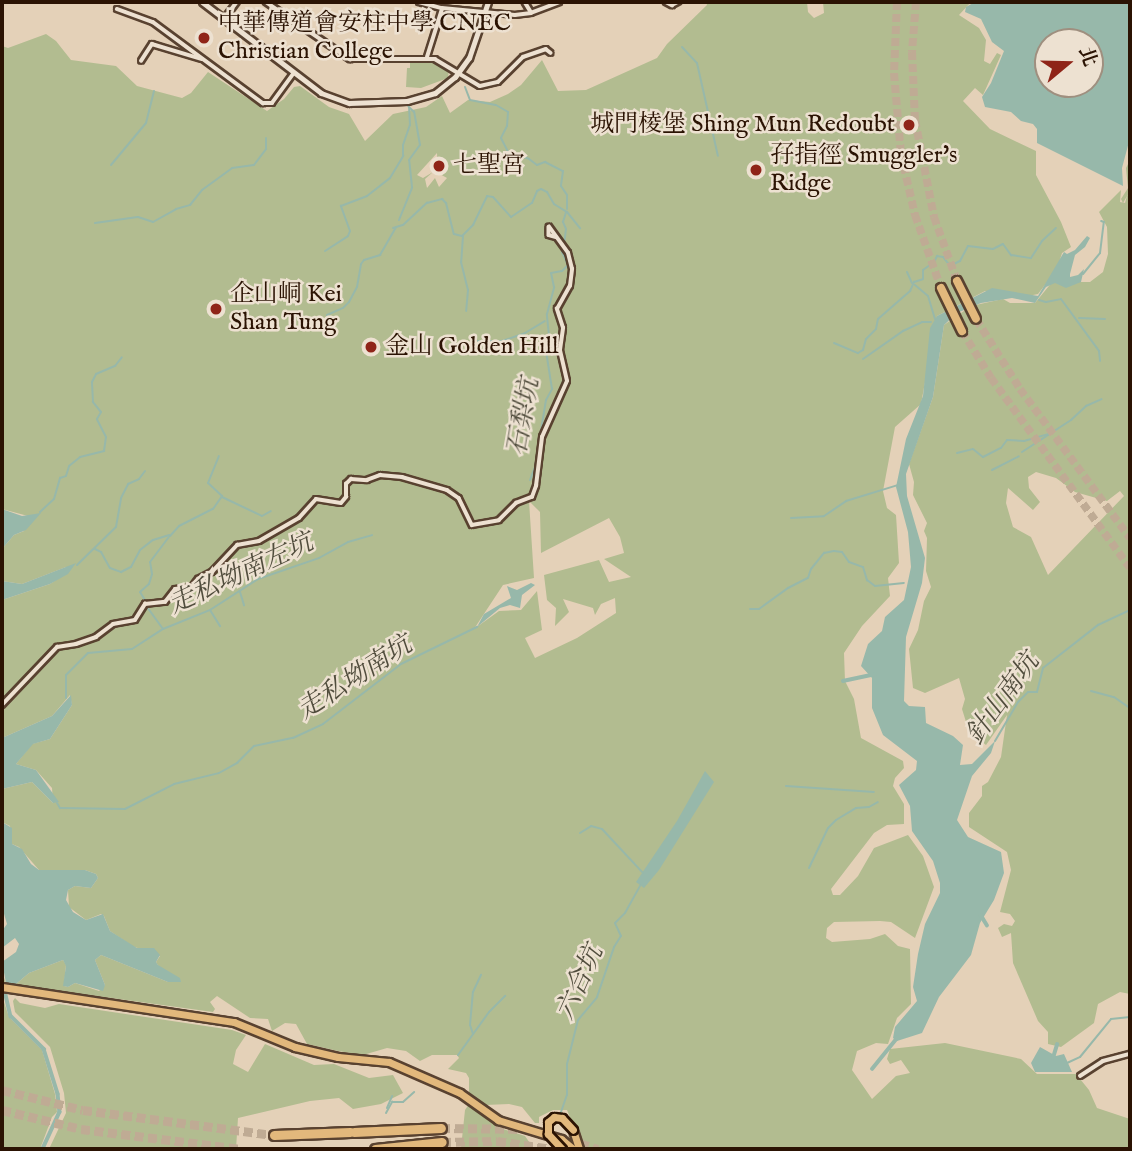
<!DOCTYPE html>
<meta charset="utf-8">
<style>
body{margin:0}
#map{position:relative;width:1132px;height:1151px;overflow:hidden;background:#e4d1b8;font-family:"IM FELL English","Noto Serif TC",serif}
div>[style]{position:absolute}
[style*='--x']{left:calc(var(--x)*1px);top:calc(var(--y)*1px);width:calc(var(--w)*1px);rotate:calc(var(--a)*1deg)}
.green>*{inset:0;background:#b2bc90}
.water>*{inset:0;background:#97b8aa}
.stream>*{height:2px;margin:-1px;padding:0 1px;transform-origin:1px;border-radius:1px;background:#97b8aa}
.canal>*{height:3.5px;margin:-1.75px;padding:0 1.75px;transform-origin:1.75px;border-radius:1.75px;background:#97b8aa}
.trunk-tunnel>*{height:8px;margin-top:-4px;transform-origin:0;background:repeating-linear-gradient(90deg,#bfab94 0 8px,transparent 0 12px)}
.motorway-tunnel>*{height:9px;margin-top:-4.5px;transform-origin:0;background:repeating-linear-gradient(90deg,#bfab94 0 9px,transparent 0 13.5px)}
.roads{filter:drop-shadow(2px 0 #594230) drop-shadow(-2px 0 #594230) drop-shadow(0 2px #594230) drop-shadow(0 -2px #594230)}
.minor>*{height:3.5px;margin:-1.75px;padding:0 1.75px;transform-origin:1.75px;border-radius:1.75px;background:#ede1d1}
.tertiary>*{height:5px;margin:-2.5px;padding:0 2.5px;transform-origin:2.5px;border-radius:2.5px;background:#ede1d1}
.primary>*{height:7px;margin:-3.5px;padding:0 3.5px;transform-origin:3.5px;border-radius:3.5px;background:#e2b87c}
.trunk>*{height:8px;margin:-4px;padding:0 4px;transform-origin:4px;border-radius:4px;background:#e2b87c}
.motorway>*{height:9px;margin:-4.5px;padding:0 4.5px;transform-origin:4.5px;border-radius:4.5px;background:#e2b87c}
.bridges{filter:drop-shadow(2px 0 #2b1303) drop-shadow(-2px 0 #2b1303) drop-shadow(0 2px #2b1303) drop-shadow(0 -2px #2b1303)}
.primary-bridge>*{height:7px;margin:-3.5px;padding:0 3.5px;transform-origin:3.5px;border-radius:3.5px;background:#e2b87c}
.dots>*{width:19px;height:19px;translate:-50% -50%;box-sizing:border-box;border:4px solid #ede1d1;border-radius:50%}
span{translate:-50% -50%;white-space:nowrap;text-align:center;line-height:1.15;-webkit-text-stroke:5px #ede1d1;paint-order:stroke}
.poi-label{font-size:24px;color:#2b1303}
.left{translate:0 -50%;text-align:left}
.right{translate:-100% -50%;text-align:right}
.water-label{font-size:26px;color:#514d3d;font-style:italic}
.frame{position:absolute;inset:0;border:4px solid #2b1303;pointer-events:none}
.north{position:absolute;left:1034px;top:28px;width:70px;height:70px;box-sizing:border-box;background:#ede1d1;border:2px solid #9f8f7f;border-radius:50%;rotate:71deg;font-size:19px;font-weight:700;line-height:28px;text-align:center;color:#2b1303}
.north::after{content:'';display:block;margin:auto;width:24px;height:32px;background:#8f2418;clip-path:polygon(50% 0,100% 100%,50% 72%,0 100%)}
</style>
<div id="map">
<div class="green">
<div style="clip-path:polygon(evenodd,706px 2px,807px 2px,808px 12px,814px 18px,824px 13px,823px 2px,971px 2px,959px 15px,979px 28px,986px 40px,984px 61px,990px 64px,997px 53px,1001px 55px,983px 95px,975px 88px,963px 101px,990px 129px,1036px 151px,1036px 175px,1061px 222px,1071px 247px,1062px 253px,1057px 269px,1038px 294px,1028px 296px,985px 291px,937px 316px,921px 404px,895px 427px,883px 491px,887px 508px,896px 515px,899px 563px,888px 578px,890px 596px,862px 626px,844px 653px,845px 681px,854px 699px,861px 738px,903px 761px,904px 768px,895px 778px,893px 786px,904px 804px,904px 824px,887px 825px,874px 833px,831px 889px,833px 895px,840px 895px,858px 876px,874px 848px,908px 835px,923px 856px,934px 887px,915px 938px,891px 922px,880px 921px,834px 922px,827px 928px,826px 938px,832px 942px,870px 939px,885px 934px,898px 946px,910px 949px,911px 1004px,897px 1018px,888px 1044px,876px 1043px,857px 1051px,852px 1070px,872px 1099px,896px 1076px,910px 1073px,901px 1060px,890px 1064px,887px 1059px,890px 1049px,945px 1043px,1021px 1059px,1037px 1074px,1076px 1074px,1089px 1090px,1097px 1108px,1130px 1119px,1130px 1149px,583px 1149px,567px 1110px,553px 1110px,539px 1117px,539px 1123px,535px 1123px,522px 1107px,509px 1104px,485px 1105px,469px 1093px,469px 1078px,466px 1073px,448px 1069px,459px 1058px,457px 1055px,432px 1055px,420px 1061px,406px 1051px,387px 1048px,363px 1055px,338px 1051px,307px 1044px,296px 1024px,285px 1023px,272px 1031px,268px 1019px,250px 1018px,217px 996px,210px 1002px,215px 1009px,213px 1012px,2px 983px,2px 972px,6px 983px,16px 984px,29px 973px,63px 960px,66px 965px,64px 986px,68px 987px,75px 983px,99px 991px,105px 985px,95px 960px,101px 955px,168px 982px,156px 962px,160px 956px,132px 946px,110px 931px,104px 916px,101px 914px,86px 920px,69px 907px,68px 890px,75px 886px,91px 888px,98px 878px,96px 874px,85px 870px,39px 870px,19px 847px,12px 844px,10px 826px,2px 822px,2px 789px,32px 782px,53px 803px,52px 788px,36px 770px,16px 764px,32px 744px,50px 739px,72px 705px,70px 695px,52px 716px,2px 738px,2px 600px,50px 584px,65px 574px,66px 567px,22px 584px,2px 581px,2px 549px,14px 535px,24px 531px,28px 516px,2px 509px,2px 46px,8px 48px,46px 34px,56px 41px,71px 60px,116px 66px,137px 86px,182px 98px,191px 93px,208px 72px,267px 111px,284px 99px,294px 87px,300px 86px,329px 107px,349px 114px,365px 141px,393px 114px,426px 107px,442px 96px,450px 113px,468px 100px,490px 102px,508px 94px,521px 85px,542px 60px,558px 91px,586px 90px,657px 58px,667px 44px,707px 5px,706px 2px,437px 153px,438px 173px,447px 178px,439px 187px,435px 178px,427px 188px,425px 179px,433px 172px,423px 178px,417px 175px,437px 153px,706px 2px,529px 501px,540px 512px,541px 553px,609px 518px,620px 537px,624px 553px,604px 559px,631px 577px,609px 582px,599px 560px,544px 575px,547px 600px,556px 608px,555px 626px,569px 612px,563px 599px,593px 608px,595px 615px,601px 604px,615px 598px,616px 613px,577px 638px,535px 658px,525px 638px,542px 630px,537px 591px,521px 610px,499px 611px,474px 629px,503px 585px,534px 578px,529px 501px)"></div>
<div style="clip-path:polygon(433px 62px,449px 69px,448px 78px,421px 88px,406px 87px,407px 68px,410px 68px,410px 63px)"></div>
<div style="clip-path:polygon(evenodd,1130px 160px,1130px 194px,1127px 196px,1130px 195px,1130px 994px,1120px 992px,1098px 1004px,1094px 1023px,1061px 1047px,1048px 1044px,1048px 1032px,1038px 1021px,1013px 963px,1011px 933px,1002px 937px,998px 928px,1004px 924px,1012px 926px,1015px 921px,1010px 914px,1000px 912px,1011px 870px,1007px 852px,969px 827px,969px 813px,982px 796px,982px 786px,988px 782px,1001px 757px,1007px 715px,986px 745px,980px 740px,979px 727px,967px 725px,962px 709px,965px 699px,959px 678px,925px 693px,913px 688px,909px 649px,918px 630px,924px 601px,931px 587px,926px 571px,927px 538px,924px 531px,927px 523px,913px 495px,914px 482px,909px 464px,933px 397px,944px 325px,971px 306px,1003px 299px,1010px 303px,1035px 303px,1053px 281px,1061px 282px,1066px 287px,1077px 282px,1090px 282px,1103px 272px,1108px 254px,1107px 227px,1099px 212px,1121px 190px,1120px 202px,1125px 203px,1127px 196px,1123px 203px,1121px 199px,1128px 188px,1126px 168px,1130px 160px,1036px 472px,1056px 478px,1075px 492px,1107px 501px,1120px 491px,1124px 496px,1048px 575px,1031px 537px,1013px 527px,1006px 503px,1008px 488px,1033px 510px,1040px 502px,1029px 488px,1028px 477px,1036px 472px)"></div>
<div style="clip-path:polygon(2px 996px,9px 1017px,42px 1050px,55px 1094px,57px 1112px,52px 1117px,40px 1149px,2px 1149px)"></div>
<div style="clip-path:polygon(15px 998px,20px 1003px,45px 1008px,59px 1004px,232px 1030px,246px 1035px,236px 1050px,233px 1064px,248px 1072px,265px 1044px,314px 1065px,334px 1064px,369px 1078px,393px 1075px,403px 1093px,381px 1104px,353px 1109px,339px 1098px,310px 1101px,238px 1118px,236px 1149px,49px 1149px,66px 1113px,64px 1093px,50px 1047px,15px 1012px,13px 1001px)"></div>
<div style="clip-path:polygon(469px 1104px,503px 1129px,525px 1136px,534px 1149px,457px 1149px,461px 1148px,465px 1110px)"></div>
</div>
<div class="water">
<div style="clip-path:polygon(evenodd,975px 2px,1130px 2px,1130px 138px,1122px 168px,1123px 186px,1037px 143px,1037px 129px,1033px 124px,1021px 121px,1011px 112px,985px 107px,982px 97px,991px 83px,1004px 51px,992px 42px,981px 19px,965px 12px,966px 7px,975px 2px,1090px 42px,1090px 84px,1048px 84px,1048px 42px,1090px 42px)"></div>
<div style="clip-path:polygon(1087px 236px,1090px 238px,1085px 247px,1075px 255px,1070px 274px,1070px 277px,1078px 275px,1084px 269px,1081px 282px,1066px 288px,1055px 283px,1046px 287px,1035px 303px,1012px 298px,981px 303px,957px 313px,944px 325px,933px 397px,906px 474px,907px 496px,925px 558px,922px 583px,906px 637px,904px 701px,909px 706px,925px 707px,926px 723px,953px 736px,963px 745px,960px 765px,972px 764px,995px 741px,991px 753px,972px 776px,957px 820px,968px 837px,1001px 852px,1004px 873px,994px 900px,980px 923px,971px 955px,939px 997px,922px 1033px,897px 1041px,893px 1038px,895px 1027px,917px 1001px,913px 987px,918px 954px,925px 924px,940px 893px,940px 883px,933px 861px,912px 831px,910px 806px,899px 785px,916px 770px,917px 761px,883px 735px,872px 708px,872px 678px,861px 666px,868px 644px,882px 631px,885px 617px,904px 600px,911px 567px,908px 532px,896px 487px,906px 439px,923px 396px,930px 328px,937px 316px,992px 288px,1038px 296px,1064px 252px,1067px 254px,1075px 250px)"></div>
<div style="clip-path:polygon(2px 509px,22px 516px,41px 513px,26px 530px,14px 535px,2px 549px)"></div>
<div style="clip-path:polygon(76px 563px,68px 574px,50px 584px,2px 600px,2px 581px,22px 584px)"></div>
<div style="clip-path:polygon(531px 583px,535px 585px,522px 595px,520px 608px,510px 605px,500px 608px,477px 627px,484px 614px,511px 598px,507px 586px,517px 590px)"></div>
<div style="clip-path:polygon(71px 695px,72px 705px,50px 739px,33px 744px,16px 764px,36px 770px,59px 802px,53px 803px,32px 782px,2px 789px,2px 738px,52px 716px)"></div>
<div style="clip-path:polygon(705px 771px,714px 782px,659px 870px,644px 888px,636px 882px,677px 821px)"></div>
<div style="clip-path:polygon(2px 822px,12px 828px,12px 844px,22px 849px,31px 864px,39px 870px,85px 870px,96px 874px,98px 878px,91px 888px,75px 886px,68px 890px,66px 900px,73px 912px,86px 920px,103px 914px,110px 931px,137px 948px,154px 948px,160px 955px,156px 962px,158px 965px,180px 978px,181px 982px,168px 982px,101px 955px,95px 960px,105px 985px,103px 991px,75px 983px,68px 987px,63px 986px,66px 966px,63px 960px,29px 973px,16px 984px,6px 983px,2px 962px,16px 952px,19px 944px,15px 938px,2px 948px,2px 931px,7px 924px,2px 907px)"></div>
<div style="clip-path:polygon(1040px 1047px,1056px 1056px,1064px 1054px,1072px 1072px,1035px 1072px,1031px 1063px)"></div>
</div>
<div class="stream">
<div style="--x:682;--y:47;--w:22;--a:47"></div>
<div style="--x:697;--y:63;--w:95;--a:77.3"></div>
<div style="--x:465;--y:87;--w:14;--a:69"></div>
<div style="--x:470;--y:100;--w:26;--a:11"></div>
<div style="--x:496;--y:105;--w:14;--a:30"></div>
<div style="--x:508;--y:112;--w:14;--a:94"></div>
<div style="--x:507;--y:126;--w:13;--a:117"></div>
<div style="--x:501;--y:138;--w:16;--a:63"></div>
<div style="--x:508;--y:152;--w:22;--a:18"></div>
<div style="--x:529;--y:159;--w:10;--a:37"></div>
<div style="--x:537;--y:165;--w:9;--a:-21"></div>
<div style="--x:545;--y:162;--w:20;--a:27"></div>
<div style="--x:563;--y:171;--w:15;--a:98"></div>
<div style="--x:561;--y:186;--w:11;--a:56"></div>
<div style="--x:567;--y:195;--w:14;--a:90"></div>
<div style="--x:111;--y:165;--w:55;--a:-50.2"></div>
<div style="--x:146;--y:123;--w:33;--a:-76"></div>
<div style="--x:399;--y:220;--w:35;--a:-68"></div>
<div style="--x:412;--y:187;--w:27;--a:-96"></div>
<div style="--x:409;--y:160;--w:19;--a:-54"></div>
<div style="--x:420;--y:145;--w:34;--a:-100"></div>
<div style="--x:414;--y:112;--w:8;--a:-135"></div>
<div style="--x:95;--y:223;--w:43;--a:-7.9"></div>
<div style="--x:138;--y:217;--w:16;--a:18"></div>
<div style="--x:153;--y:222;--w:26;--a:-29"></div>
<div style="--x:176;--y:209;--w:15;--a:-16"></div>
<div style="--x:190;--y:205;--w:19;--a:-51"></div>
<div style="--x:202;--y:190;--w:37;--a:-36"></div>
<div style="--x:232;--y:168;--w:22;--a:-8"></div>
<div style="--x:254;--y:165;--w:20;--a:-53"></div>
<div style="--x:266;--y:149;--w:11;--a:-90"></div>
<div style="--x:393;--y:228;--w:10;--a:-17"></div>
<div style="--x:403;--y:225;--w:33;--a:-43"></div>
<div style="--x:427;--y:203;--w:16;--a:-15"></div>
<div style="--x:442;--y:199;--w:6;--a:45"></div>
<div style="--x:446;--y:203;--w:32;--a:76"></div>
<div style="--x:454;--y:234;--w:8;--a:14"></div>
<div style="--x:462;--y:236;--w:16;--a:-45"></div>
<div style="--x:473;--y:225;--w:32;--a:-64"></div>
<div style="--x:487;--y:196;--w:6;--a:9"></div>
<div style="--x:493;--y:197;--w:27;--a:48"></div>
<div style="--x:511;--y:217;--w:25;--a:-34"></div>
<div style="--x:532;--y:203;--w:13;--a:-67"></div>
<div style="--x:537;--y:191;--w:4;--a:-27"></div>
<div style="--x:541;--y:189;--w:7;--a:27"></div>
<div style="--x:547;--y:192;--w:14;--a:60"></div>
<div style="--x:554;--y:204;--w:15;--a:32"></div>
<div style="--x:567;--y:212;--w:21;--a:51"></div>
<div style="--x:463;--y:236;--w:26;--a:94"></div>
<div style="--x:461;--y:262;--w:29;--a:76"></div>
<div style="--x:468;--y:290;--w:21;--a:95"></div>
<div style="--x:564;--y:245;--w:16;--a:-83"></div>
<div style="--x:566;--y:229;--w:8;--a:-113"></div>
<div style="--x:563;--y:222;--w:10;--a:-73"></div>
<div style="--x:325;--y:251;--w:27;--a:-33"></div>
<div style="--x:348;--y:236;--w:5;--a:-68"></div>
<div style="--x:350;--y:231;--w:27;--a:-110"></div>
<div style="--x:341;--y:206;--w:28;--a:-21"></div>
<div style="--x:367;--y:196;--w:29;--a:-38"></div>
<div style="--x:390;--y:178;--w:26;--a:-59"></div>
<div style="--x:403;--y:156;--w:11;--a:-90"></div>
<div style="--x:403;--y:145;--w:21;--a:-71"></div>
<div style="--x:410;--y:125;--w:18;--a:-93"></div>
<div style="--x:907;--y:272;--w:12;--a:66"></div>
<div style="--x:1083;--y:274;--w:27;--a:-51"></div>
<div style="--x:1100;--y:253;--w:31;--a:-83"></div>
<div style="--x:1104;--y:222;--w:3;--a:-162"></div>
<div style="--x:915;--y:285;--w:17;--a:40"></div>
<div style="--x:928;--y:296;--w:24;--a:73"></div>
<div style="--x:1039;--y:300;--w:7;--a:16"></div>
<div style="--x:1046;--y:302;--w:15;--a:-11"></div>
<div style="--x:1061;--y:299;--w:64;--a:53.8"></div>
<div style="--x:1099;--y:351;--w:10;--a:84"></div>
<div style="--x:327;--y:315;--w:17;--a:-24"></div>
<div style="--x:343;--y:308;--w:8;--a:-45"></div>
<div style="--x:349;--y:302;--w:17;--a:-62"></div>
<div style="--x:357;--y:287;--w:23;--a:-80"></div>
<div style="--x:361;--y:264;--w:5;--a:-53"></div>
<div style="--x:364;--y:260;--w:17;--a:-17"></div>
<div style="--x:380;--y:255;--w:32;--a:-60"></div>
<div style="--x:1079;--y:318;--w:26;--a:2"></div>
<div style="--x:472;--y:341;--w:30;--a:0"></div>
<div style="--x:502;--y:341;--w:24;--a:-19"></div>
<div style="--x:525;--y:333;--w:23;--a:-31"></div>
<div style="--x:834;--y:343;--w:26;--a:23"></div>
<div style="--x:858;--y:353;--w:6;--a:-31"></div>
<div style="--x:863;--y:350;--w:11;--a:-75"></div>
<div style="--x:866;--y:339;--w:14;--a:-45"></div>
<div style="--x:876;--y:329;--w:10;--a:-79"></div>
<div style="--x:878;--y:319;--w:43;--a:-41.2"></div>
<div style="--x:910;--y:291;--w:10;--a:-66"></div>
<div style="--x:914;--y:282;--w:9;--a:-18"></div>
<div style="--x:923;--y:279;--w:9;--a:-90"></div>
<div style="--x:923;--y:270;--w:14;--a:-36"></div>
<div style="--x:934;--y:262;--w:7;--a:-63"></div>
<div style="--x:937;--y:256;--w:6;--a:9"></div>
<div style="--x:943;--y:257;--w:11;--a:52"></div>
<div style="--x:950;--y:266;--w:11;--a:-27"></div>
<div style="--x:960;--y:261;--w:17;--a:-62"></div>
<div style="--x:968;--y:246;--w:25;--a:7"></div>
<div style="--x:993;--y:249;--w:11;--a:-27"></div>
<div style="--x:1003;--y:244;--w:14;--a:54"></div>
<div style="--x:1011;--y:255;--w:20;--a:9"></div>
<div style="--x:1031;--y:258;--w:20;--a:-57"></div>
<div style="--x:1042;--y:241;--w:19;--a:-43"></div>
<div style="--x:863;--y:359;--w:49;--a:-35"></div>
<div style="--x:903;--y:331;--w:21;--a:-25"></div>
<div style="--x:922;--y:322;--w:9;--a:0"></div>
<div style="--x:1022;--y:452;--w:59;--a:-33.1"></div>
<div style="--x:1071;--y:420;--w:21;--a:-43"></div>
<div style="--x:1086;--y:406;--w:17;--a:-24"></div>
<div style="--x:957;--y:453;--w:16;--a:-14"></div>
<div style="--x:973;--y:449;--w:13;--a:39"></div>
<div style="--x:983;--y:457;--w:20;--a:-27"></div>
<div style="--x:1001;--y:448;--w:10;--a:-53"></div>
<div style="--x:1007;--y:440;--w:17;--a:3"></div>
<div style="--x:1024;--y:441;--w:25;--a:-16"></div>
<div style="--x:992;--y:470;--w:30;--a:-27"></div>
<div style="--x:530;--y:480;--w:14;--a:-69"></div>
<div style="--x:535;--y:467;--w:68;--a:-80.7"></div>
<div style="--x:546;--y:400;--w:13;--a:-61"></div>
<div style="--x:552;--y:389;--w:38;--a:-99"></div>
<div style="--x:546;--y:351;--w:7;--a:-56"></div>
<div style="--x:550;--y:345;--w:31;--a:-96"></div>
<div style="--x:547;--y:314;--w:28;--a:-75"></div>
<div style="--x:554;--y:287;--w:14;--a:-102"></div>
<div style="--x:551;--y:273;--w:11;--a:-10"></div>
<div style="--x:562;--y:271;--w:8;--a:-45"></div>
<div style="--x:568;--y:265;--w:14;--a:-115"></div>
<div style="--x:562;--y:252;--w:4;--a:-76"></div>
<div style="--x:222;--y:497;--w:44;--a:25.4"></div>
<div style="--x:262;--y:516;--w:10;--a:-29"></div>
<div style="--x:40;--y:512;--w:19;--a:-43"></div>
<div style="--x:54;--y:499;--w:22;--a:-74"></div>
<div style="--x:60;--y:478;--w:6;--a:-18"></div>
<div style="--x:66;--y:476;--w:10;--a:-73"></div>
<div style="--x:69;--y:466;--w:14;--a:-39"></div>
<div style="--x:80;--y:457;--w:25;--a:-14"></div>
<div style="--x:104;--y:451;--w:14;--a:-82"></div>
<div style="--x:106;--y:437;--w:20;--a:-117"></div>
<div style="--x:97;--y:419;--w:8;--a:-60"></div>
<div style="--x:101;--y:412;--w:13;--a:-129"></div>
<div style="--x:93;--y:402;--w:20;--a:-93"></div>
<div style="--x:92;--y:382;--w:9;--a:-63"></div>
<div style="--x:96;--y:374;--w:21;--a:-23"></div>
<div style="--x:115;--y:366;--w:11;--a:-52"></div>
<div style="--x:791;--y:518;--w:33;--a:-3"></div>
<div style="--x:824;--y:516;--w:27;--a:-34"></div>
<div style="--x:846;--y:501;--w:54;--a:-17.1"></div>
<div style="--x:170;--y:536;--w:13;--a:-48"></div>
<div style="--x:179;--y:526;--w:38;--a:-27"></div>
<div style="--x:213;--y:509;--w:16;--a:-55"></div>
<div style="--x:222;--y:496;--w:19;--a:-137"></div>
<div style="--x:208;--y:483;--w:29;--a:-68"></div>
<div style="--x:95;--y:549;--w:7;--a:27"></div>
<div style="--x:101;--y:552;--w:18;--a:61"></div>
<div style="--x:110;--y:568;--w:12;--a:20"></div>
<div style="--x:121;--y:572;--w:11;--a:-27"></div>
<div style="--x:131;--y:567;--w:19;--a:-62"></div>
<div style="--x:140;--y:550;--w:16;--a:-38"></div>
<div style="--x:153;--y:540;--w:17;--a:-17"></div>
<div style="--x:77;--y:565;--w:54;--a:-44.3"></div>
<div style="--x:116;--y:527;--w:29;--a:-80"></div>
<div style="--x:121;--y:498;--w:16;--a:-63"></div>
<div style="--x:128;--y:484;--w:12;--a:-24"></div>
<div style="--x:139;--y:479;--w:10;--a:-53"></div>
<div style="--x:240;--y:592;--w:14;--a:73"></div>
<div style="--x:145;--y:600;--w:9;--a:-122"></div>
<div style="--x:140;--y:592;--w:12;--a:-42"></div>
<div style="--x:149;--y:584;--w:10;--a:-73"></div>
<div style="--x:152;--y:574;--w:12;--a:-99"></div>
<div style="--x:150;--y:562;--w:31;--a:-53"></div>
<div style="--x:750;--y:609;--w:9;--a:0"></div>
<div style="--x:759;--y:609;--w:36;--a:-36"></div>
<div style="--x:788;--y:588;--w:22;--a:-27"></div>
<div style="--x:808;--y:578;--w:9;--a:-72"></div>
<div style="--x:811;--y:569;--w:21;--a:-51"></div>
<div style="--x:824;--y:553;--w:10;--a:-11"></div>
<div style="--x:834;--y:551;--w:8;--a:7"></div>
<div style="--x:842;--y:552;--w:12;--a:55"></div>
<div style="--x:849;--y:562;--w:15;--a:20"></div>
<div style="--x:863;--y:567;--w:14;--a:73"></div>
<div style="--x:867;--y:580;--w:10;--a:37"></div>
<div style="--x:875;--y:586;--w:29;--a:-6"></div>
<div style="--x:210;--y:610;--w:19;--a:58"></div>
<div style="--x:163;--y:629;--w:51;--a:-22"></div>
<div style="--x:210;--y:610;--w:57;--a:-32.9"></div>
<div style="--x:258;--y:579;--w:65;--a:-19"></div>
<div style="--x:319;--y:558;--w:33;--a:-29"></div>
<div style="--x:348;--y:542;--w:25;--a:-16"></div>
<div style="--x:1091;--y:691;--w:24;--a:15"></div>
<div style="--x:1114;--y:697;--w:19;--a:35"></div>
<div style="--x:66;--y:698;--w:23;--a:-90"></div>
<div style="--x:66;--y:675;--w:31;--a:-45"></div>
<div style="--x:88;--y:653;--w:44;--a:-5.2"></div>
<div style="--x:132;--y:649;--w:37;--a:-33"></div>
<div style="--x:163;--y:629;--w:27;--a:-126"></div>
<div style="--x:995;--y:741;--w:45;--a:-59.5"></div>
<div style="--x:1018;--y:702;--w:14;--a:-45"></div>
<div style="--x:1028;--y:692;--w:9;--a:0"></div>
<div style="--x:1037;--y:692;--w:25;--a:-76"></div>
<div style="--x:1043;--y:668;--w:70;--a:-38"></div>
<div style="--x:1098;--y:625;--w:35;--a:-25"></div>
<div style="--x:786;--y:786;--w:88;--a:3.9"></div>
<div style="--x:57;--y:803;--w:6;--a:59"></div>
<div style="--x:60;--y:808;--w:65;--a:0.9"></div>
<div style="--x:125;--y:809;--w:55;--a:-27"></div>
<div style="--x:174;--y:784;--w:46;--a:-13.7"></div>
<div style="--x:219;--y:773;--w:21;--a:-29"></div>
<div style="--x:237;--y:763;--w:24;--a:-45"></div>
<div style="--x:254;--y:746;--w:40;--a:-12"></div>
<div style="--x:293;--y:738;--w:33;--a:-25"></div>
<div style="--x:323;--y:724;--w:98;--a:-37.6"></div>
<div style="--x:401;--y:664;--w:85;--a:-26"></div>
<div style="--x:580;--y:833;--w:13;--a:-32"></div>
<div style="--x:591;--y:826;--w:11;--a:15"></div>
<div style="--x:602;--y:829;--w:60;--a:47"></div>
<div style="--x:809;--y:868;--w:44;--a:-64.6"></div>
<div style="--x:828;--y:828;--w:11;--a:-45"></div>
<div style="--x:836;--y:820;--w:23;--a:-31"></div>
<div style="--x:856;--y:808;--w:13;--a:-4"></div>
<div style="--x:869;--y:807;--w:10;--a:-29"></div>
<div style="--x:473;--y:1034;--w:9;--a:-108"></div>
<div style="--x:470;--y:1025;--w:33;--a:-85"></div>
<div style="--x:473;--y:992;--w:19;--a:-65"></div>
<div style="--x:458;--y:1055;--w:53;--a:-54.2"></div>
<div style="--x:489;--y:1012;--w:23;--a:-45"></div>
<div style="--x:1067;--y:1063;--w:14;--a:-25"></div>
<div style="--x:1080;--y:1057;--w:49;--a:-50.8"></div>
<div style="--x:1111;--y:1019;--w:19;--a:-6"></div>
<div style="--x:387;--y:1108;--w:13;--a:-67"></div>
<div style="--x:561;--y:1112;--w:18;--a:-71"></div>
<div style="--x:567;--y:1095;--w:31;--a:-90"></div>
<div style="--x:567;--y:1064;--w:45;--a:-76"></div>
<div style="--x:578;--y:1020;--w:30;--a:-50"></div>
<div style="--x:597;--y:997;--w:53;--a:-71.2"></div>
<div style="--x:614;--y:947;--w:13;--a:-58"></div>
<div style="--x:621;--y:936;--w:14;--a:-115"></div>
<div style="--x:615;--y:923;--w:14;--a:-45"></div>
<div style="--x:625;--y:913;--w:31;--a:-61"></div>
<div style="--x:386;--y:1113;--w:13;--a:-61"></div>
<div style="--x:392;--y:1102;--w:11;--a:0"></div>
<div style="--x:403;--y:1102;--w:15;--a:-42"></div>
</div>
<div class="canal">
<div style="--x:843;--y:681;--w:33;--a:-12"></div>
<div style="--x:981;--y:915;--w:12;--a:59"></div>
<div style="--x:5;--y:991;--w:26;--a:77"></div>
<div style="--x:11;--y:1016;--w:47;--a:45"></div>
<div style="--x:44;--y:1049;--w:47;--a:72.7"></div>
<div style="--x:58;--y:1094;--w:18;--a:84"></div>
<div style="--x:60;--y:1112;--w:41;--a:114.7"></div>
<div style="--x:1053;--y:1058;--w:14;--a:-73"></div>
<div style="--x:872;--y:1069;--w:40;--a:-51"></div>
</div>
<div class="trunk-tunnel">
<div style="--x:897;--y:2;--w:71;--a:92.4"></div>
<div style="--x:894;--y:73;--w:81;--a:85.1"></div>
<div style="--x:901;--y:154;--w:63;--a:77.1"></div>
<div style="--x:915;--y:215;--w:77;--a:70.4"></div>
<div style="--x:916;--y:2;--w:50;--a:94.6"></div>
<div style="--x:912;--y:52;--w:68;--a:87.5"></div>
<div style="--x:915;--y:120;--w:99;--a:78.9"></div>
<div style="--x:934;--y:217;--w:68;--a:70.2"></div>
<div style="--x:976;--y:319;--w:83;--a:57.8"></div>
<div style="--x:1020;--y:389;--w:185;--a:53.6"></div>
<div style="--x:962;--y:331;--w:55;--a:58.3"></div>
<div style="--x:991;--y:378;--w:235;--a:53.8"></div>
</div>
<div class="motorway-tunnel">
<div style="--x:2;--y:1090;--w:83;--a:13.9"></div>
<div style="--x:83;--y:1110;--w:193;--a:7.5"></div>
<div style="--x:2;--y:1110;--w:81;--a:13.5"></div>
<div style="--x:81;--y:1129;--w:161;--a:7.1"></div>
<div style="--x:441;--y:1128;--w:79;--a:0.7"></div>
<div style="--x:554;--y:1135;--w:46;--a:17.7"></div>
<div style="--x:442;--y:1142;--w:55;--a:-1"></div>
<div style="--x:497;--y:1141;--w:55;--a:8.4"></div>
</div>
<div class="roads">
<div class="minor">
<div style="--x:266;--y:2;--w:102;--a:34.2"></div>
<div style="--x:350;--y:59;--w:85;--a:0"></div>
<div style="--x:435;--y:59;--w:52;--a:31"></div>
<div style="--x:480;--y:86;--w:18;--a:-13"></div>
<div style="--x:498;--y:82;--w:35;--a:-45"></div>
<div style="--x:523;--y:57;--w:24;--a:-19"></div>
<div style="--x:546;--y:49;--w:6;--a:39"></div>
<div style="--x:419;--y:2;--w:24;--a:15"></div>
<div style="--x:442;--y:8;--w:73;--a:5.5"></div>
<div style="--x:515;--y:15;--w:16;--a:-7"></div>
<div style="--x:531;--y:13;--w:30;--a:-21"></div>
<div style="--x:525;--y:2;--w:12;--a:59"></div>
<div style="--x:666;--y:2;--w:7;--a:27"></div>
<div style="--x:672;--y:5;--w:7;--a:-27"></div>
<div style="--x:117;--y:9;--w:38;--a:20"></div>
<div style="--x:153;--y:22;--w:137;--a:36.4"></div>
<div style="--x:263;--y:103;--w:9;--a:0"></div>
<div style="--x:272;--y:103;--w:37;--a:-54"></div>
<div style="--x:224;--y:19;--w:21;--a:-53"></div>
<div style="--x:427;--y:57;--w:50;--a:-72.6"></div>
<div style="--x:141;--y:61;--w:20;--a:-57"></div>
<div style="--x:152;--y:44;--w:52;--a:16.7"></div>
<div style="--x:2;--y:705;--w:80;--a:-46.5"></div>
<div style="--x:57;--y:647;--w:19;--a:-9"></div>
<div style="--x:76;--y:644;--w:21;--a:-19"></div>
<div style="--x:96;--y:637;--w:21;--a:-37"></div>
<div style="--x:113;--y:624;--w:22;--a:-10"></div>
<div style="--x:135;--y:620;--w:19;--a:-58"></div>
<div style="--x:145;--y:604;--w:20;--a:-6"></div>
<div style="--x:165;--y:602;--w:16;--a:-52"></div>
<div style="--x:175;--y:589;--w:17;--a:-7"></div>
<div style="--x:192;--y:587;--w:10;--a:-53"></div>
<div style="--x:198;--y:579;--w:16;--a:-27"></div>
<div style="--x:212;--y:572;--w:37;--a:-47"></div>
<div style="--x:237;--y:545;--w:22;--a:-10"></div>
<div style="--x:259;--y:541;--w:46;--a:-29.9"></div>
<div style="--x:299;--y:518;--w:25;--a:-48"></div>
<div style="--x:316;--y:499;--w:25;--a:9"></div>
<div style="--x:341;--y:503;--w:8;--a:-50"></div>
<div style="--x:346;--y:497;--w:13;--a:-90"></div>
<div style="--x:346;--y:484;--w:7;--a:-45"></div>
<div style="--x:351;--y:479;--w:16;--a:4"></div>
<div style="--x:367;--y:480;--w:14;--a:-21"></div>
<div style="--x:380;--y:475;--w:22;--a:5"></div>
<div style="--x:402;--y:477;--w:47;--a:16.1"></div>
<div style="--x:447;--y:490;--w:14;--a:34"></div>
<div style="--x:459;--y:498;--w:30;--a:64"></div>
<div style="--x:472;--y:525;--w:27;--a:-10"></div>
<div style="--x:499;--y:520;--w:24;--a:-45"></div>
<div style="--x:516;--y:503;--w:17;--a:-21"></div>
<div style="--x:532;--y:497;--w:12;--a:-70"></div>
<div style="--x:536;--y:486;--w:49;--a:-83"></div>
<div style="--x:542;--y:437;--w:61;--a:-65.9"></div>
<div style="--x:567;--y:381;--w:32;--a:-103"></div>
<div style="--x:560;--y:350;--w:22;--a:-82"></div>
<div style="--x:563;--y:328;--w:20;--a:-108"></div>
<div style="--x:557;--y:309;--w:26;--a:-61"></div>
<div style="--x:570;--y:286;--w:17;--a:-83"></div>
<div style="--x:572;--y:269;--w:16;--a:-104"></div>
<div style="--x:568;--y:253;--w:32;--a:-126"></div>
<div style="--x:549;--y:227;--w:8;--a:90"></div>
<div style="--x:549;--y:235;--w:7;--a:16"></div>
<div style="--x:1080;--y:1076;--w:27;--a:-33"></div>
<div style="--x:1103;--y:1061;--w:28;--a:-15"></div>
</div>
<div class="tertiary">
<div style="--x:202;--y:2;--w:150;--a:37.4"></div>
<div style="--x:321;--y:93;--w:30;--a:20"></div>
<div style="--x:349;--y:103;--w:58;--a:-2"></div>
<div style="--x:407;--y:101;--w:29;--a:-16"></div>
<div style="--x:435;--y:93;--w:26;--a:-39"></div>
<div style="--x:455;--y:77;--w:24;--a:-54"></div>
<div style="--x:469;--y:58;--w:59;--a:-71.3"></div>
</div>
<div class="primary">
<div style="--x:2;--y:987;--w:235;--a:8.6"></div>
<div style="--x:234;--y:1022;--w:66;--a:22.3"></div>
<div style="--x:295;--y:1047;--w:44;--a:13.1"></div>
<div style="--x:338;--y:1057;--w:51;--a:5.6"></div>
<div style="--x:389;--y:1062;--w:77;--a:23.6"></div>
<div style="--x:460;--y:1093;--w:47;--a:35.4"></div>
<div style="--x:498;--y:1120;--w:66;--a:16.8"></div>
<div style="--x:561;--y:1139;--w:16;--a:40"></div>
<div style="--x:573;--y:1130;--w:20;--a:72"></div>
</div>
<div class="trunk">
<div style="--x:957;--y:281;--w:42;--a:63.4"></div>
<div style="--x:941;--y:288;--w:48;--a:64"></div>
</div>
<div class="motorway">
<div style="--x:354;--y:1132;--w:87;--a:-2.6"></div>
<div style="--x:274;--y:1135;--w:76;--a:-2.3"></div>
<div style="--x:375;--y:1149;--w:67;--a:-6"></div>
</div>
</div>
<div class="bridges">
<div class="primary-bridge">
<div style="--x:562;--y:1149;--w:21;--a:-133"></div>
<div style="--x:548;--y:1134;--w:12;--a:-90"></div>
<div style="--x:548;--y:1122;--w:8;--a:-40"></div>
<div style="--x:554;--y:1117;--w:8;--a:7"></div>
<div style="--x:562;--y:1118;--w:16;--a:47"></div>
</div>
</div>
<div class="dots">
<div style="left:204px;top:38px;background:#8f2418"></div>
<div style="left:909px;top:125px;background:#8f2418"></div>
<div style="left:439px;top:166px;background:#8f2418"></div>
<div style="left:756px;top:170px;background:#8f2418"></div>
<div style="left:216px;top:309px;background:#8f2418"></div>
<div style="left:371px;top:347px;background:#8f2418"></div>
</div>
<div class="poi-label">
<span class="left" style="left:218px;top:38px">中華傳道會安柱中學 CNEC<br>Christian College</span>
<span class="right" style="left:895px;top:125px">城門棱堡 Shing Mun Redoubt</span>
<span class="left" style="left:770px;top:170px">孖指徑 Smuggler's<br>Ridge</span>
<span class="left" style="left:453px;top:166px">七聖宮</span>
<span class="left" style="left:230px;top:309px">企山峒 Kei<br>Shan Tung</span>
<span class="left" style="left:385px;top:347px">金山 Golden Hill</span>
</div>
<div class="water-label">
<span style="left:524px;top:417px;rotate:-80deg">石梨坑</span>
<span style="left:241px;top:574px;rotate:-25deg">走私坳南左坑</span>
<span style="left:355px;top:678px;rotate:-33deg">走私坳南坑</span>
<span style="left:1003px;top:699px;rotate:-54deg">針山南坑</span>
<span style="left:580px;top:983px;rotate:-66deg">六合坑</span>
</div>
<div class="frame"></div>
<div class="north">北</div>
</div>
